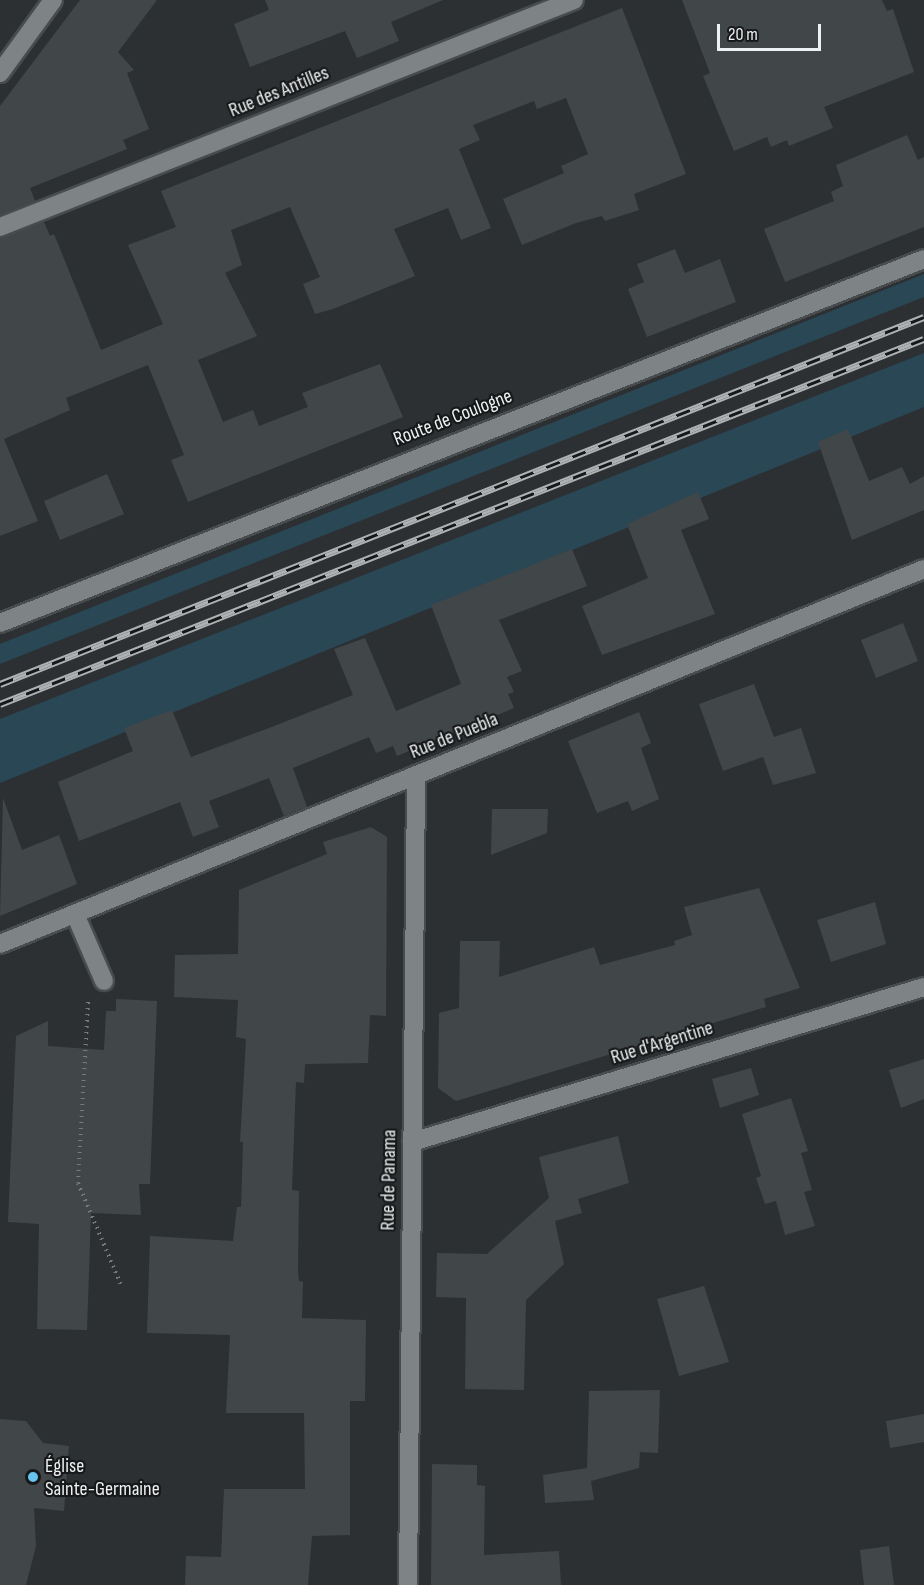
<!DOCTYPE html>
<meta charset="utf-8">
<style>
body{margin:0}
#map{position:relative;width:924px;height:1585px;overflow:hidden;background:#2c3033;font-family:"Sofia Sans Condensed",sans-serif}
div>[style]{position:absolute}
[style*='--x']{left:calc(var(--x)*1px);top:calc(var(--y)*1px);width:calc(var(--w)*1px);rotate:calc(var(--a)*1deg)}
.green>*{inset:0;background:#2a4755}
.building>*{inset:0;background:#414648}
.path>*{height:4px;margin-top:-2px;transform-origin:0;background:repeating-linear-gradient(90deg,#777b7d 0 1.5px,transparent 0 6px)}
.roads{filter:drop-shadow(2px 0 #484c4e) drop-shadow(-2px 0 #484c4e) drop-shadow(0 2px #484c4e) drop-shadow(0 -2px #484c4e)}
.minor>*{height:18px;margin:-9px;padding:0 9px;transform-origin:9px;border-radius:9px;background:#7e8385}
.rail>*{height:7px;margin-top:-3.5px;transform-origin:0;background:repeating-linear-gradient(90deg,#161819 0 14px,#aeb2b3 0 28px);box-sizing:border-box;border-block:2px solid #aeb2b3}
.dots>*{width:16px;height:16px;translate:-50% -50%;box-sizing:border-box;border:3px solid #161819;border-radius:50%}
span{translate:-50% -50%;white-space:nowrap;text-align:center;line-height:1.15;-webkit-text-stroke:4.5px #161819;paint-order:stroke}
.street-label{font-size:20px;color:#eef1f2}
.poi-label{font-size:20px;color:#eef1f2}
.left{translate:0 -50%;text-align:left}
.scale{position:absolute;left:717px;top:24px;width:104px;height:27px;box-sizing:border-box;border:3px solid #eef1f2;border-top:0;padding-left:8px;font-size:18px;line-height:21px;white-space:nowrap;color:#eef1f2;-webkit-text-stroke:4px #161819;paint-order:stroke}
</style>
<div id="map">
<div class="green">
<div style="clip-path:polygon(924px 274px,924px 297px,0 664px,0 644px)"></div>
<div style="clip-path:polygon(924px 353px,924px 407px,0 783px,0 719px)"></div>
</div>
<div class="building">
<div style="clip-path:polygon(80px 0,157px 0,118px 52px,134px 70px,127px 73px,149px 129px,123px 140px,127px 149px,30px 188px,35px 201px,0 215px,0 106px)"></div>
<div style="clip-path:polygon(265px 0,443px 0,391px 22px,399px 41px,357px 58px,345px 31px,250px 67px,234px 24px,269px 10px)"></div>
<div style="clip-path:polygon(682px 0,882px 0,887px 11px,893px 9px,914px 72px,824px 107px,833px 128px,789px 146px,787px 140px,771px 147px,767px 137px,734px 151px,703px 76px,710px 73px)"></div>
<div style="clip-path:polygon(622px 8px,686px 174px,634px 194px,639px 210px,605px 221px,602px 216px,576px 223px,522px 245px,503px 199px,564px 173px,561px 166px,588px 154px,566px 98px,537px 109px,534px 101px,473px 125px,480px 140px,459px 149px,491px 228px,461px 240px,448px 208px,394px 229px,415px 276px,333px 309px,315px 314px,303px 284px,320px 277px,290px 207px,231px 230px,242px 265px,225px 273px,257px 336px,198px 360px,223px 422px,253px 410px,259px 426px,308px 407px,302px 393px,380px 364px,403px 417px,188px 502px,171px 460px,184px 455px,148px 365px,66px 398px,70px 410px,4px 439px,38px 521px,0 536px,0 238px,44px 222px,50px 236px,54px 234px,101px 350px,163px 324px,128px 245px,176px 227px,161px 191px)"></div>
<div style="clip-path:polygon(907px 135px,918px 160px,924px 157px,924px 227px,785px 282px,764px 229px,834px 201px,831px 192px,843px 186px,836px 165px)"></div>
<div style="clip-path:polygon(675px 249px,685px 273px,720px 259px,736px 302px,647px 337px,628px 289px,644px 282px,637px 264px)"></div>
<div style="clip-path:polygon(848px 429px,869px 481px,902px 467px,910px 484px,924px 476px,924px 510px,852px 540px,818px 442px)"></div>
<div style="clip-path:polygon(107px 474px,124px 514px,60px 540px,44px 501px)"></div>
<div style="clip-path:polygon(698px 492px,709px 519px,681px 530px,715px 614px,602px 655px,582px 606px,648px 578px,627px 524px)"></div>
<div style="clip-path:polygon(572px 549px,587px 586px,499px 620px,522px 671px,507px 677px,514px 692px,508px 694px,514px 708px,397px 756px,393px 746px,376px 753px,369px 737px,293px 768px,307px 807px,284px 816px,269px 778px,209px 801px,219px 827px,193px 837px,180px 802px,79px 841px,58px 782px,133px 751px,124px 728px,172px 710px,191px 757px,269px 728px,353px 695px,334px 649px,365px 638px,396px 711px,461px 684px,431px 605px)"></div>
<div style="clip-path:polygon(903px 623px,918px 661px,876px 678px,861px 640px)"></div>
<div style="clip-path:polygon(754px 684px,774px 737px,801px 728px,816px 773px,773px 785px,763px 757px,723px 771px,699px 704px)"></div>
<div style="clip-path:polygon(639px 712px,651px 743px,641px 748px,659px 799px,632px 811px,628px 801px,597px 813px,568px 741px)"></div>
<div style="clip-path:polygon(3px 798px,22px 850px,59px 835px,77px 884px,0 916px)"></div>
<div style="clip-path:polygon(492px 809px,548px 809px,547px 833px,491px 855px)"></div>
<div style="clip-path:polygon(371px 827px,387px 837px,386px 1016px,370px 1015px,368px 1063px,305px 1064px,304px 1083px,296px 1082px,292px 1190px,299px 1191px,298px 1270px,299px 1281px,303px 1282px,302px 1318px,366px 1320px,365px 1401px,350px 1401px,350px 1535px,312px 1536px,308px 1585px,185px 1585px,186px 1556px,221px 1557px,224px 1489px,305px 1489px,304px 1413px,226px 1413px,230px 1335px,147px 1333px,150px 1236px,233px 1241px,237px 1207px,241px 1207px,243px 1142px,240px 1142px,246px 1039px,236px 1037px,238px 1000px,174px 997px,175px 955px,238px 954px,239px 890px,327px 854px,323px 842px)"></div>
<div style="clip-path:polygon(759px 888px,800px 988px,764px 999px,766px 1007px,456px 1101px,438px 1088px,439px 1013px,459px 1008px,460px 941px,500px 941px,499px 977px,594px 947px,600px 965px,675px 945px,674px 941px,692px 935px,684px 907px)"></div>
<div style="clip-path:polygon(875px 902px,886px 944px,831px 962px,817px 920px)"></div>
<div style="clip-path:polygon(116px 999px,157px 1001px,150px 1184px,139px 1184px,141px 1215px,91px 1213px,87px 1330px,37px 1329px,39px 1224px,8px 1222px,16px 1036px,48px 1021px,48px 1046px,104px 1050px,106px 1011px,116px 1011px)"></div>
<div style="clip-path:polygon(924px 1059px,924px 1099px,901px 1108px,889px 1070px)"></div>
<div style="clip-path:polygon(751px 1068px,759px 1095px,720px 1108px,712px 1079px)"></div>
<div style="clip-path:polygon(791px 1098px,808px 1151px,801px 1153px,812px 1190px,804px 1192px,815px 1226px,785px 1235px,776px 1201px,765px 1204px,756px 1178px,761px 1176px,742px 1114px)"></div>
<div style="clip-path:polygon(618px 1136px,629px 1183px,578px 1199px,582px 1213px,555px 1221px,564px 1264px,526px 1300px,524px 1390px,465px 1389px,466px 1298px,436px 1297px,437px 1253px,487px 1254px,549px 1198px,539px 1157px)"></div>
<div style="clip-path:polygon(704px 1286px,729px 1362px,679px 1376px,657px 1299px)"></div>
<div style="clip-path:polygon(660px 1390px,658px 1453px,640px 1452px,639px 1468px,591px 1481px,594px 1500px,545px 1503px,543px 1475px,587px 1468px,589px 1391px)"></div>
<div style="clip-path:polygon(924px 1414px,924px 1442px,890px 1448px,886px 1421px)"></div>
<div style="clip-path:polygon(0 1419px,26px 1421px,43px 1443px,69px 1446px,64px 1511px,34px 1508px,36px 1546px,26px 1585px,0 1585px)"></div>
<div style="clip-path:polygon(432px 1464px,477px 1465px,477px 1485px,485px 1486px,484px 1555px,559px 1551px,561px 1585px,431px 1585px)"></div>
<div style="clip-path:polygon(889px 1546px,894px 1585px,864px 1585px,860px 1550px)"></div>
</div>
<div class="path">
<div style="--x:88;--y:1002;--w:181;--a:93.2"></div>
<div style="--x:78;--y:1183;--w:113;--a:67.1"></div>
</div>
<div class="roads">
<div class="minor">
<div style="--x:0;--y:73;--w:90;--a:-54"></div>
<div style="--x:0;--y:227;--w:617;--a:-21.58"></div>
<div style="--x:0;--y:623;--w:993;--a:-21.5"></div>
<div style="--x:75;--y:914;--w:73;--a:66.6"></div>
<div style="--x:0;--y:944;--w:997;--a:-22.09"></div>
<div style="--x:412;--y:1142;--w:535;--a:-16.84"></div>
<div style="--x:408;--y:1585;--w:810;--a:-89.43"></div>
</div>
</div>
<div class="rail">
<div style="--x:0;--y:684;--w:994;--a:-21.66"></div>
<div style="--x:0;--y:704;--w:993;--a:-21.56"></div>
</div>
<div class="dots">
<div style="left:33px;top:1477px;background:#66c4ef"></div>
</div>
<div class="street-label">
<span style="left:279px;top:92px;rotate:-22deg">Rue des Antilles</span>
<span style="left:453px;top:418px;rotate:-21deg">Route de Coulogne</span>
<span style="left:454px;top:736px;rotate:-22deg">Rue de Puebla</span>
<span style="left:662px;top:1043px;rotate:-17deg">Rue d'Argentine</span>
<span style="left:389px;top:1180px;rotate:-89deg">Rue de Panama</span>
</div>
<div class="poi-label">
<span class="left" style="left:45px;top:1478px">Église<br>Sainte-Germaine</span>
</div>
<div class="scale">20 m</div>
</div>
